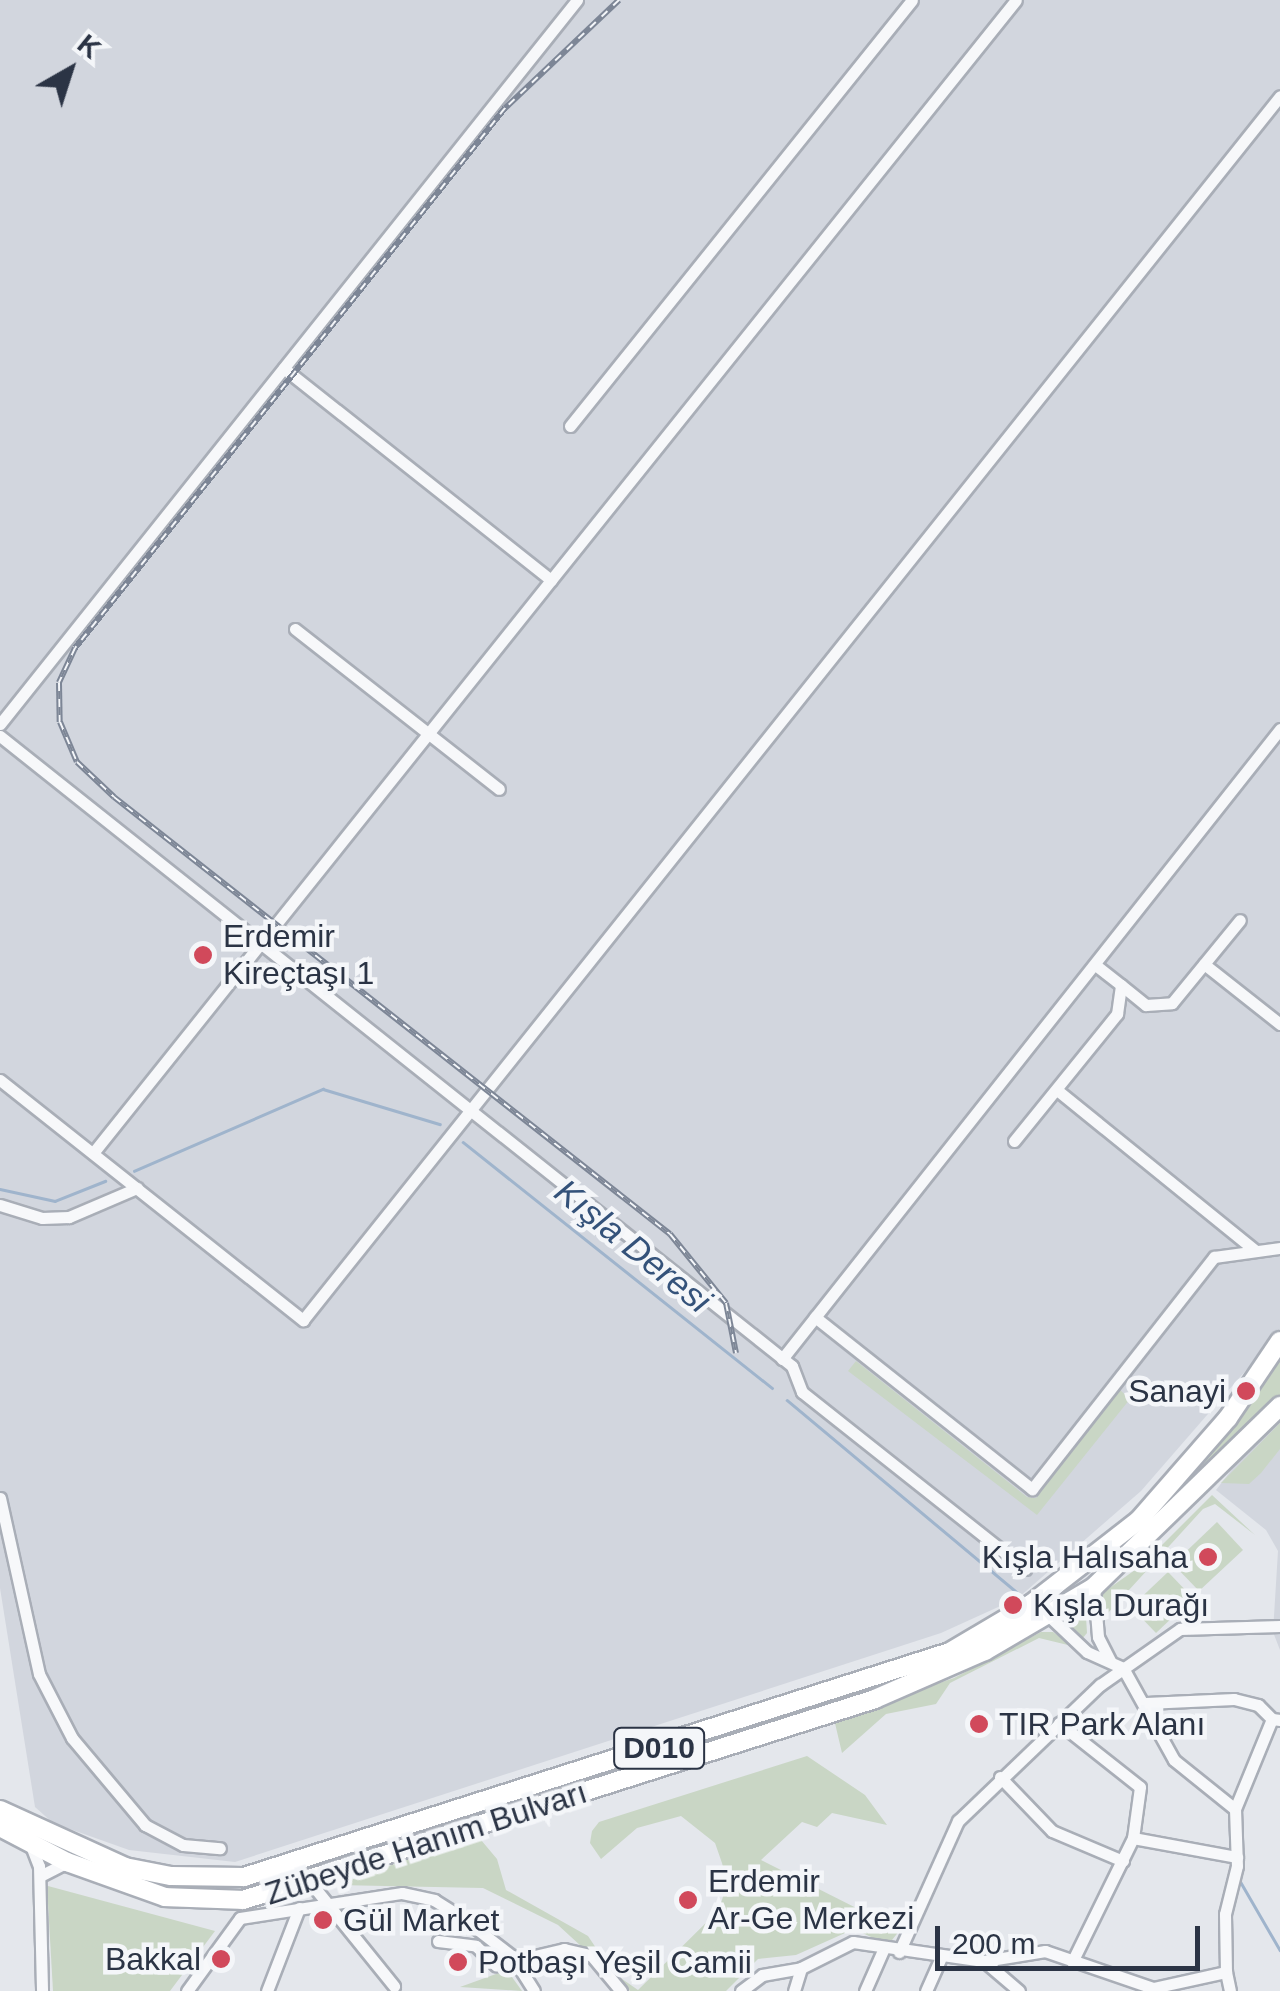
<!DOCTYPE html>
<meta charset="utf-8">
<style>
body{margin:0}
#map{position:relative;width:1280px;height:1991px;overflow:hidden;background:#e4e7ec;font-family:Helvetica,sans-serif}
div>[style]{position:absolute}
[style*='--x']{left:calc(var(--x)*1px);top:calc(var(--y)*1px);width:calc(var(--w)*1px);rotate:calc(var(--a)*1deg)}
.built>*{inset:0;background:#d2d6de}
.green>*{inset:0;background:#c9d6c5}
.stream>*{height:2.5px;margin:-1.25px;padding:0 1.25px;transform-origin:1.25px;border-radius:1.25px;background:#9fb4cc}
.roads{filter:drop-shadow(2px 0 #a9aeb7) drop-shadow(-2px 0 #a9aeb7) drop-shadow(0 2px #a9aeb7) drop-shadow(0 -2px #a9aeb7)}
.minor>*{height:11px;margin:-5.5px;padding:0 5.5px;transform-origin:5.5px;border-radius:5.5px;background:#f7f8fa}
.highway>*{height:18px;margin:-9px;padding:0 9px;transform-origin:9px;border-radius:9px;background:#fff}
.rail>*{height:6px;margin-top:-3px;transform-origin:0;background:repeating-linear-gradient(90deg,#f4f6f9 0 8px,#7d8696 0 16px);box-sizing:border-box;border-block:2px solid #7d8696}
.dots>*{width:28px;height:28px;translate:-50% -50%;box-sizing:border-box;border:5px solid #f4f6f9;border-radius:50%}
span{translate:-50% -50%;white-space:nowrap;text-align:center;line-height:1.15;-webkit-text-stroke:9px #f4f6f9;paint-order:stroke}
.shield-label span{padding:2px 8px;background:#f4f6f9;border:2px solid;border-radius:8px;-webkit-text-stroke-width:0}
.shield-label{font-size:30px;color:#2b3445;font-weight:700}
.poi-label{font-size:32px;color:#2b3445}
.left{translate:0 -50%;text-align:left}
.right{translate:-100% -50%;text-align:right}
.street-label{font-size:32px;color:#2b3445}
.water-label{font-size:35px;color:#34527a;font-style:italic}
.north{position:absolute;left:20px;top:20px;width:100px;height:100px;-webkit-text-stroke:8px #f4f6f9;paint-order:stroke;rotate:39deg;font-size:28px;font-weight:700;line-height:40px;text-align:center;color:#2b3445}
.north::after{content:'';display:block;margin:auto;width:35px;height:45px;background:#2b3445;clip-path:polygon(50% 0,100% 100%,50% 72%,0 100%)}
.scale{position:absolute;left:935px;top:1926px;width:265px;height:45px;box-sizing:border-box;border:5px solid #2b3445;border-top:0;padding-left:12px;font-size:30px;line-height:35px;white-space:nowrap;color:#2b3445;-webkit-text-stroke:8px #f4f6f9;paint-order:stroke}
</style>
<div id="map">
<div class="built">
<div style="clip-path:polygon(0 0,1280px 0,1280px 1331px,1141px 1491px,1018px 1598px,941px 1633px,235px 1862px,129px 1850px,53px 1823px,35px 1807px,0 1588px)"></div>
<div style="clip-path:polygon(1280px 1407px,1280px 1650px,1273px 1632px,1278px 1551px,1266px 1530px,1216px 1490px)"></div>
</div>
<div class="green">
<div style="clip-path:polygon(1280px 1352px,1280px 1395px,1105px 1563px,1175px 1493px)"></div>
<div style="clip-path:polygon(856px 1361px,1027px 1497px,1036px 1498px,1120px 1390px,1130px 1399px,1037px 1515px,848px 1371px)"></div>
<div style="clip-path:polygon(1280px 1423px,1280px 1449px,1261px 1473px,1249px 1484px,1221px 1483px)"></div>
<div style="clip-path:polygon(1212px 1495px,1255px 1535px,1215px 1504px,1203px 1509px,1097px 1625px,1101px 1594px,1142px 1565px)"></div>
<div style="clip-path:polygon(1217px 1522px,1243px 1550px,1199px 1591px,1173px 1564px)"></div>
<div style="clip-path:polygon(1168px 1572px,1193px 1598px,1156px 1633px,1131px 1607px)"></div>
<div style="clip-path:polygon(1085px 1602px,1087px 1633px,1082px 1639px,1060px 1617px)"></div>
<div style="clip-path:polygon(1041px 1632px,1053px 1632px,1072px 1646px,1039px 1638px,950px 1683px,936px 1704px,886px 1714px,842px 1753px,834px 1719px,954px 1678px)"></div>
<div style="clip-path:polygon(807px 1756px,865px 1795px,887px 1825px,832px 1813px,817px 1827px,802px 1822px,761px 1860px,900px 1930px,888px 1945px,854px 1929px,796px 1955px,758px 1959px,726px 1991px,630px 1991px,558px 1925px,483px 1888px,337px 1885px,476px 1834px,497px 1859px,506px 1890px,588px 1936px,612px 1972px,638px 1990px,719px 1910px,727px 1883px,722px 1863px,715px 1843px,681px 1816px,637px 1828px,601px 1859px,590px 1843px,592px 1831px,599px 1822px)"></div>
<div style="clip-path:polygon(47px 1886px,48px 1886px,215px 1931px,170px 1991px,53px 1991px)"></div>
<div style="clip-path:polygon(507px 1970px,522px 1991px,460px 1987px)"></div>
</div>
<div class="stream">
<div style="--x:463;--y:1142;--w:395;--a:38.5"></div>
<div style="--x:134;--y:1171;--w:206;--a:-23.5"></div>
<div style="--x:323;--y:1089;--w:122;--a:16.7"></div>
<div style="--x:0;--y:1189;--w:56;--a:12.3"></div>
<div style="--x:55;--y:1201;--w:54;--a:-21.8"></div>
<div style="--x:787;--y:1400;--w:302;--a:39.9"></div>
<div style="--x:1239;--y:1879;--w:82;--a:60"></div>
</div>
<div class="roads">
<div class="minor">
<div style="--x:570;--y:426;--w:546;--a:-51.24"></div>
<div style="--x:551;--y:580;--w:743;--a:-51.28"></div>
<div style="--x:295;--y:629;--w:259;--a:38.1"></div>
<div style="--x:0;--y:724;--w:926;--a:-51.45"></div>
<div style="--x:0;--y:736;--w:1012;--a:38.5"></div>
<div style="--x:792;--y:1366;--w:28;--a:69"></div>
<div style="--x:802;--y:1392;--w:285;--a:38.4"></div>
<div style="--x:1204;--y:964;--w:97;--a:38.3"></div>
<div style="--x:1121;--y:985;--w:32;--a:39"></div>
<div style="--x:1146;--y:1005;--w:26;--a:-4"></div>
<div style="--x:1172;--y:1003;--w:107;--a:-50.7"></div>
<div style="--x:0;--y:1080;--w:387;--a:38.4"></div>
<div style="--x:303;--y:1320;--w:1566;--a:-51.4"></div>
<div style="--x:1057;--y:1090;--w:256;--a:39"></div>
<div style="--x:1014;--y:1141;--w:164;--a:-51"></div>
<div style="--x:1117;--y:1014;--w:29;--a:-82"></div>
<div style="--x:1121;--y:985;--w:29;--a:-142"></div>
<div style="--x:93;--y:1153;--w:734;--a:-51.36"></div>
<div style="--x:551;--y:580;--w:341;--a:-141.6"></div>
<div style="--x:0;--y:1205;--w:44;--a:17.2"></div>
<div style="--x:42;--y:1218;--w:27;--a:-2"></div>
<div style="--x:69;--y:1217;--w:74;--a:-23.1"></div>
<div style="--x:815;--y:1317;--w:277;--a:38.4"></div>
<div style="--x:1032;--y:1489;--w:295;--a:-51.9"></div>
<div style="--x:1214;--y:1257;--w:67;--a:-7.8"></div>
<div style="--x:782;--y:1359;--w:803;--a:-51.67"></div>
<div style="--x:0;--y:1498;--w:180;--a:77.5"></div>
<div style="--x:39;--y:1674;--w:72;--a:62.7"></div>
<div style="--x:72;--y:1738;--w:114;--a:50"></div>
<div style="--x:145;--y:1825;--w:43;--a:27.8"></div>
<div style="--x:183;--y:1845;--w:37;--a:5"></div>
<div style="--x:1094;--y:1587;--w:50;--a:85.4"></div>
<div style="--x:1098;--y:1637;--w:28;--a:63"></div>
<div style="--x:1049;--y:1616;--w:52;--a:43.5"></div>
<div style="--x:1087;--y:1652;--w:39;--a:24"></div>
<div style="--x:1123;--y:1668;--w:105;--a:61"></div>
<div style="--x:1174;--y:1760;--w:78;--a:38.8"></div>
<div style="--x:1146;--y:1703;--w:88;--a:-2.6"></div>
<div style="--x:1234;--y:1699;--w:25;--a:14"></div>
<div style="--x:1258;--y:1705;--w:20;--a:45"></div>
<div style="--x:1059;--y:1723;--w:103;--a:38.3"></div>
<div style="--x:1140;--y:1787;--w:51;--a:97.8"></div>
<div style="--x:1133;--y:1838;--w:138;--a:116.2"></div>
<div style="--x:1000;--y:1777;--w:75;--a:46.1"></div>
<div style="--x:1052;--y:1831;--w:77;--a:22.9"></div>
<div style="--x:1133;--y:1838;--w:106;--a:10.4"></div>
<div style="--x:30;--y:1843;--w:25;--a:69"></div>
<div style="--x:39;--y:1866;--w:125;--a:88.6"></div>
<div style="--x:40;--y:1876;--w:30;--a:-27"></div>
<div style="--x:310;--y:1882;--w:134;--a:51.1"></div>
<div style="--x:438;--y:1941;--w:38;--a:7"></div>
<div style="--x:476;--y:1946;--w:28;--a:44"></div>
<div style="--x:496;--y:1965;--w:70;--a:-13.2"></div>
<div style="--x:564;--y:1949;--w:28;--a:13"></div>
<div style="--x:591;--y:1955;--w:47;--a:50.2"></div>
<div style="--x:899;--y:1952;--w:144;--a:-65.8"></div>
<div style="--x:958;--y:1821;--w:197;--a:-43.8"></div>
<div style="--x:1100;--y:1685;--w:98;--a:-35"></div>
<div style="--x:1180;--y:1629;--w:100;--a:-1.7"></div>
<div style="--x:984;--y:1961;--w:62;--a:-9.3"></div>
<div style="--x:1045;--y:1951;--w:114;--a:18.9"></div>
<div style="--x:1153;--y:1988;--w:75;--a:-12.4"></div>
<div style="--x:1226;--y:1972;--w:19;--a:78"></div>
<div style="--x:1226;--y:1972;--w:58;--a:-91"></div>
<div style="--x:1225;--y:1914;--w:49;--a:-76"></div>
<div style="--x:1237;--y:1866;--w:57;--a:-92"></div>
<div style="--x:1235;--y:1809;--w:97;--a:-67.7"></div>
<div style="--x:1272;--y:1719;--w:8;--a:7"></div>
<div style="--x:187;--y:1991;--w:90;--a:-54"></div>
<div style="--x:240;--y:1918;--w:164;--a:-8.8"></div>
<div style="--x:402;--y:1893;--w:33;--a:12"></div>
<div style="--x:434;--y:1900;--w:31;--a:32"></div>
<div style="--x:460;--y:1916;--w:66;--a:37.6"></div>
<div style="--x:512;--y:1956;--w:41;--a:57.8"></div>
<div style="--x:267;--y:1991;--w:89;--a:-68.9"></div>
<div style="--x:741;--y:1991;--w:26;--a:-37"></div>
<div style="--x:762;--y:1975;--w:40;--a:-10"></div>
<div style="--x:794;--y:1991;--w:24;--a:-73"></div>
<div style="--x:801;--y:1968;--w:58;--a:-26.6"></div>
<div style="--x:853;--y:1942;--w:132;--a:8.3"></div>
<div style="--x:984;--y:1961;--w:46;--a:40.6"></div>
<div style="--x:865;--y:1991;--w:47;--a:-66.2"></div>
<div style="--x:926;--y:1991;--w:35;--a:-66"></div>
</div>
<div class="highway">
<div style="--x:0;--y:1810;--w:137;--a:24.5"></div>
<div style="--x:125;--y:1867;--w:47;--a:11.1"></div>
<div style="--x:171;--y:1876;--w:73;--a:0.8"></div>
<div style="--x:244;--y:1877;--w:741;--a:-17.68"></div>
<div style="--x:950;--y:1652;--w:94;--a:-30.7"></div>
<div style="--x:1031;--y:1604;--w:137;--a:-37.9"></div>
<div style="--x:1139;--y:1520;--w:135;--a:-48.9"></div>
<div style="--x:1228;--y:1418;--w:93;--a:-56"></div>
<div style="--x:0;--y:1827;--w:76;--a:27.6"></div>
<div style="--x:67;--y:1862;--w:104;--a:19.7"></div>
<div style="--x:165;--y:1897;--w:78;--a:2.2"></div>
<div style="--x:243;--y:1900;--w:663;--a:-17.64"></div>
<div style="--x:875;--y:1699;--w:120;--a:-23.6"></div>
<div style="--x:985;--y:1651;--w:126;--a:-30.4"></div>
<div style="--x:1094;--y:1587;--w:260;--a:-44.2"></div>
</div>
</div>
<div class="rail">
<div style="--x:619;--y:0;--w:157;--a:136.5"></div>
<div style="--x:505;--y:108;--w:690;--a:128.53"></div>
<div style="--x:75;--y:648;--w:38;--a:115"></div>
<div style="--x:59;--y:683;--w:39;--a:89"></div>
<div style="--x:60;--y:722;--w:43;--a:67"></div>
<div style="--x:77;--y:762;--w:51;--a:43.4"></div>
<div style="--x:114;--y:797;--w:707;--a:38.17"></div>
<div style="--x:670;--y:1234;--w:89;--a:50.9"></div>
<div style="--x:726;--y:1303;--w:51;--a:78.7"></div>
</div>
<div class="dots">
<div style="left:203px;top:955px;background:#d1495b"></div>
<div style="left:1246px;top:1391px;background:#d1495b"></div>
<div style="left:1208px;top:1557px;background:#d1495b"></div>
<div style="left:1013px;top:1605px;background:#d1495b"></div>
<div style="left:979px;top:1724px;background:#d1495b"></div>
<div style="left:688px;top:1900px;background:#d1495b"></div>
<div style="left:323px;top:1920px;background:#d1495b"></div>
<div style="left:221px;top:1959px;background:#d1495b"></div>
<div style="left:458px;top:1962px;background:#d1495b"></div>
</div>
<div class="shield-label">
<span style="left:659px;top:1748px">D010</span>
</div>
<div class="poi-label">
<span class="left" style="left:223px;top:955px">Erdemir<br>Kireçtaşı 1</span>
<span class="right" style="left:1226px;top:1391px">Sanayi</span>
<span class="right" style="left:1188px;top:1557px">Kışla Halısaha</span>
<span class="left" style="left:1033px;top:1605px">Kışla Durağı</span>
<span class="left" style="left:999px;top:1724px">TIR Park Alanı</span>
<span class="left" style="left:708px;top:1900px">Erdemir<br>Ar-Ge Merkezi</span>
<span class="left" style="left:343px;top:1920px">Gül Market</span>
<span class="right" style="left:201px;top:1959px">Bakkal</span>
<span class="left" style="left:478px;top:1962px">Potbaşı Yeşil Camii</span>
</div>
<div class="street-label">
<span style="left:426px;top:1843px;rotate:-18deg">Zübeyde Hanım Bulvarı</span>
</div>
<div class="water-label">
<span style="left:633px;top:1246px;rotate:39deg">Kışla Deresi</span>
</div>
<div class="north">K</div>
<div class="scale">200 m</div>
</div>
